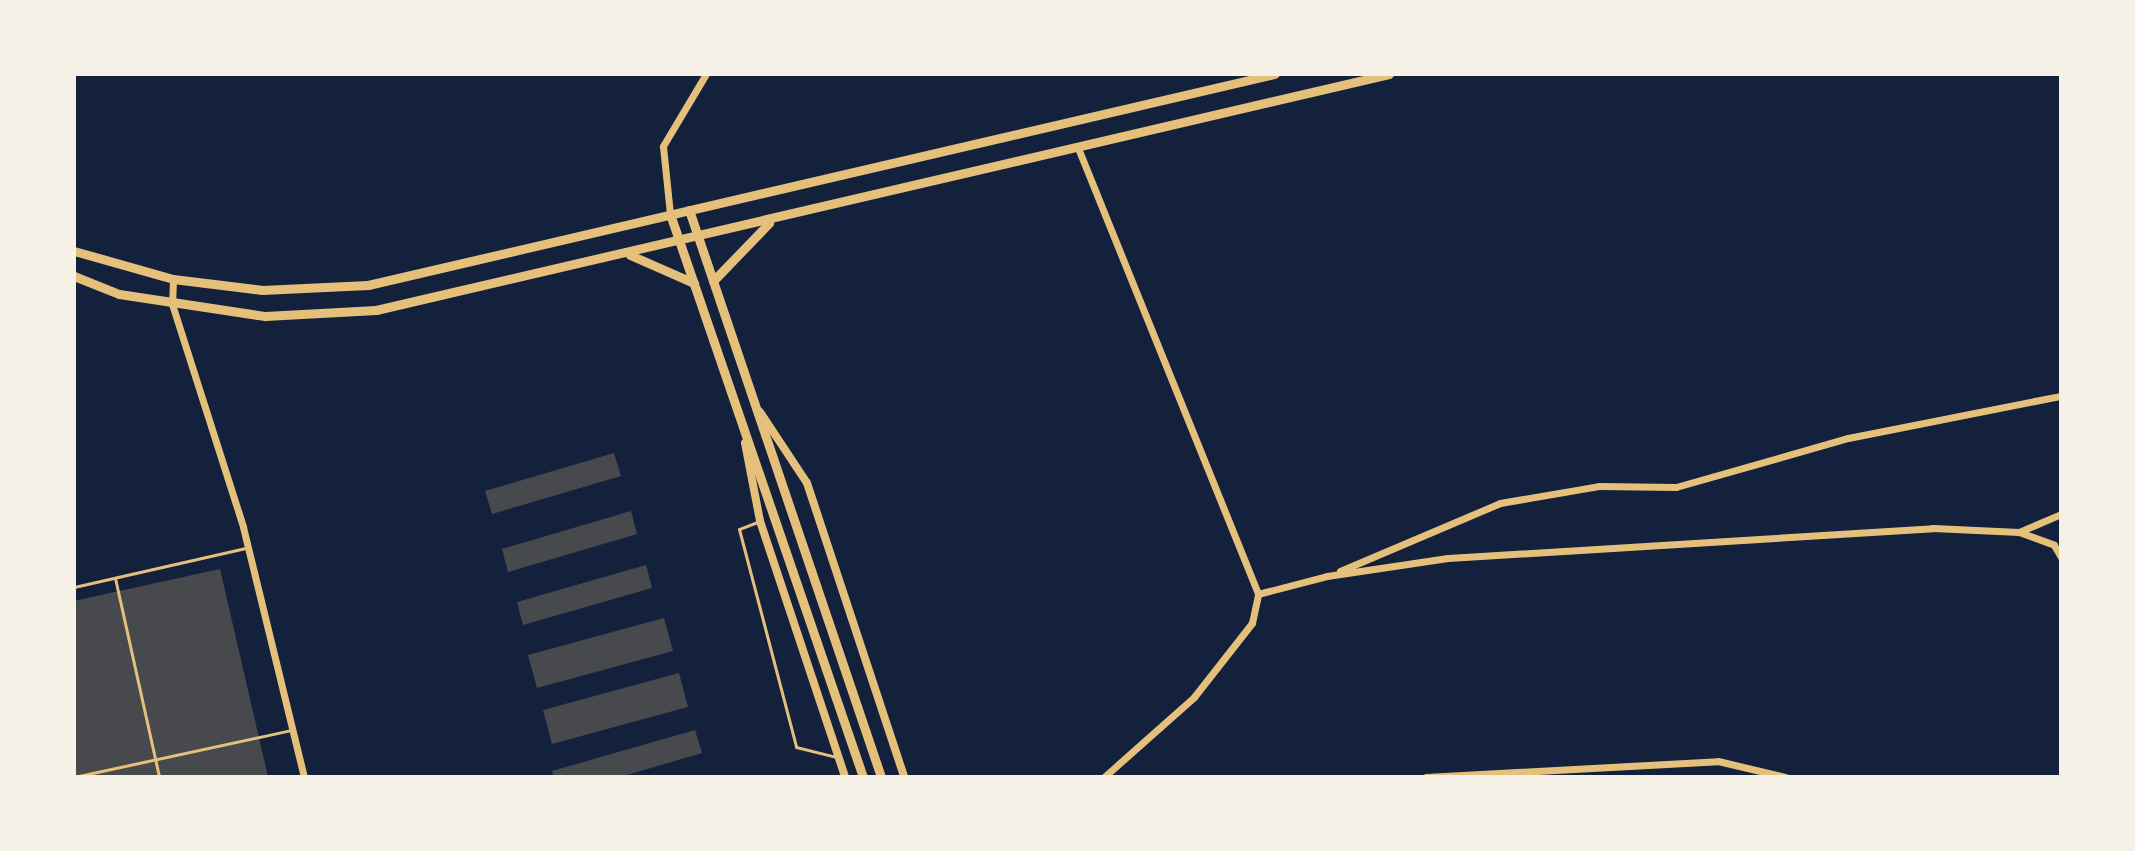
<!DOCTYPE html>
<style>
body{margin:0}
#map{position:relative;width:2135px;height:851px;overflow:hidden;background:#14213d;font-family:Karla,sans-serif}
div>[style]{position:absolute}
[style*='--x']{left:calc(var(--x)*1px);top:calc(var(--y)*1px);width:calc(var(--w)*1px);rotate:calc(var(--a)*1deg)}
.building>*{inset:0;background:#48494c}
.service>*{height:3px;margin:-1.5px;padding:0 1.5px;transform-origin:1.5px;border-radius:1.5px;background:#e5c07b}
.minor>*{height:7px;margin:-3.5px;padding:0 3.5px;transform-origin:3.5px;border-radius:3.5px;background:#e5c07b}
.tertiary>*{height:8px;margin:-4px;padding:0 4px;transform-origin:4px;border-radius:4px;background:#e5c07b}
.secondary>*{height:9px;margin:-4.5px;padding:0 4.5px;transform-origin:4.5px;border-radius:4.5px;background:#e5c07b}
span{translate:-50% -50%;white-space:nowrap;text-align:center;line-height:1.15;-webkit-text-stroke:6px #f6f1e7;paint-order:stroke}
.frame{position:absolute;inset:0;border:76px solid #f6f1e7;pointer-events:none}
</style>
<div id="map">
<div class="building">
<div style="clip-path:polygon(614px 453px,621px 476px,492px 514px,485px 491px)"></div>
<div style="clip-path:polygon(631px 511px,637px 534px,508px 572px,502px 549px)"></div>
<div style="clip-path:polygon(646px 565px,652px 588px,523px 625px,517px 602px)"></div>
<div style="clip-path:polygon(220px 569px,268px 777px,74px 777px,74px 601px)"></div>
<div style="clip-path:polygon(664px 618px,673px 651px,537px 688px,528px 655px)"></div>
<div style="clip-path:polygon(679px 673px,688px 707px,552px 744px,543px 710px)"></div>
<div style="clip-path:polygon(695px 730px,702px 753px,620px 777px,554px 777px,552px 771px)"></div>
</div>
<div class="service">
<div style="--x:760;--y:521;--w:22;--a:159"></div>
<div style="--x:739;--y:529;--w:225;--a:75.3"></div>
<div style="--x:796;--y:747;--w:41;--a:14"></div>
<div style="--x:115;--y:578;--w:204;--a:77.5"></div>
<div style="--x:74;--y:587;--w:176;--a:-12.8"></div>
<div style="--x:74;--y:777;--w:223;--a:-12.2"></div>
</div>
<div class="minor">
<div style="--x:1078;--y:148;--w:481;--a:68"></div>
<div style="--x:670;--y:214;--w:68;--a:-95.9"></div>
<div style="--x:663;--y:146;--w:84;--a:-59.2"></div>
<div style="--x:173;--y:279;--w:25;--a:92"></div>
<div style="--x:172;--y:304;--w:234;--a:72.3"></div>
<div style="--x:243;--y:527;--w:257;--a:76.3"></div>
<div style="--x:2019;--y:532;--w:46;--a:-23.2"></div>
<div style="--x:1340;--y:571;--w:174;--a:-23"></div>
<div style="--x:1500;--y:503;--w:100;--a:-9.7"></div>
<div style="--x:1599;--y:486;--w:77;--a:0.7"></div>
<div style="--x:1676;--y:487;--w:179;--a:-15.9"></div>
<div style="--x:1848;--y:438;--w:217;--a:-11.2"></div>
<div style="--x:1104;--y:777;--w:120;--a:-41.6"></div>
<div style="--x:1194;--y:697;--w:94;--a:-51.9"></div>
<div style="--x:1252;--y:623;--w:30;--a:-78"></div>
<div style="--x:1258;--y:594;--w:71;--a:-14.6"></div>
<div style="--x:1327;--y:576;--w:122;--a:-8.5"></div>
<div style="--x:1448;--y:558;--w:486;--a:-3.5"></div>
<div style="--x:1933;--y:528;--w:86;--a:2.7"></div>
<div style="--x:2019;--y:532;--w:37;--a:20"></div>
<div style="--x:2054;--y:545;--w:14;--a:60"></div>
<div style="--x:1426;--y:777;--w:292;--a:-3.1"></div>
<div style="--x:1718;--y:761;--w:69;--a:13.4"></div>
</div>
<div class="tertiary">
<div style="--x:760;--y:412;--w:85;--a:56.5"></div>
<div style="--x:807;--y:483;--w:310;--a:71.7"></div>
<div style="--x:745;--y:443;--w:79;--a:79.1"></div>
<div style="--x:760;--y:521;--w:270;--a:71.6"></div>
</div>
<div class="secondary">
<div style="--x:689;--y:210;--w:599;--a:71.29"></div>
<div style="--x:670;--y:214;--w:595;--a:71.08"></div>
<div style="--x:74;--y:251;--w:103;--a:15.8"></div>
<div style="--x:173;--y:279;--w:90;--a:7"></div>
<div style="--x:262;--y:290;--w:106;--a:-2.7"></div>
<div style="--x:368;--y:285;--w:931;--a:-13.1"></div>
<div style="--x:630;--y:255;--w:70;--a:23.6"></div>
<div style="--x:74;--y:276;--w:48;--a:21.8"></div>
<div style="--x:119;--y:294;--w:148;--a:8.6"></div>
<div style="--x:265;--y:316;--w:111;--a:-3.1"></div>
<div style="--x:376;--y:310;--w:1040;--a:-13.11"></div>
<div style="--x:713;--y:281;--w:81;--a:-46"></div>
</div>
<div class="frame"></div>
</div>
